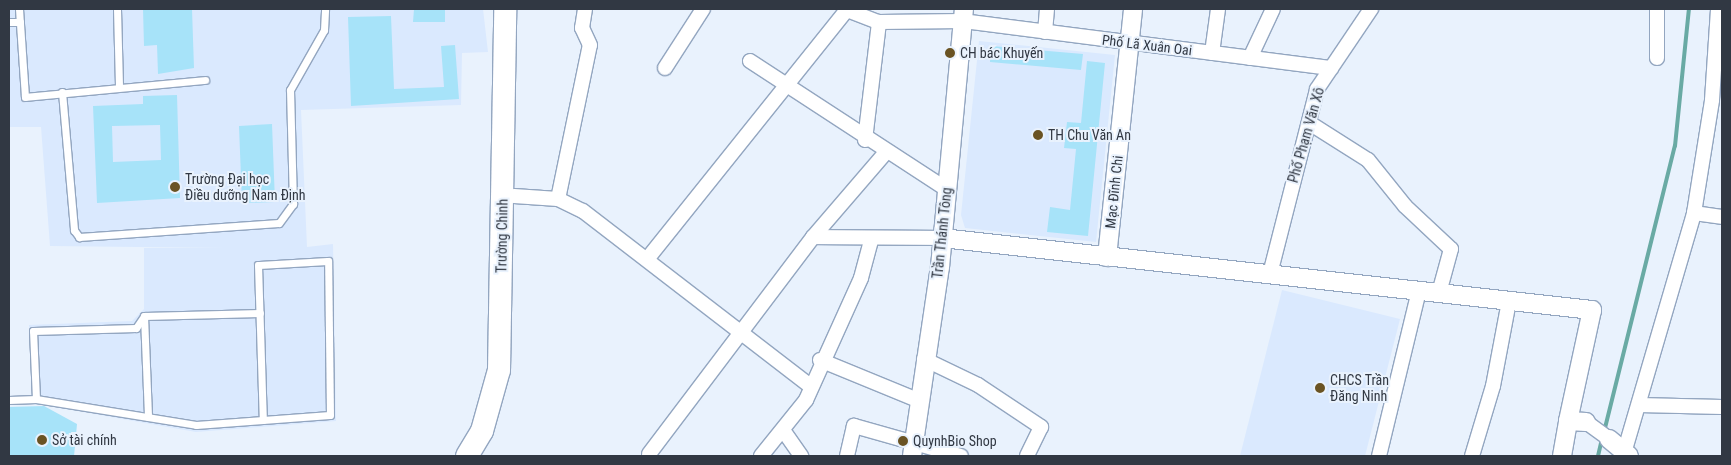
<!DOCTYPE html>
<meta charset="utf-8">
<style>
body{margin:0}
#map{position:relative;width:1731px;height:465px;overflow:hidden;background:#e9f2fd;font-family:"Roboto Condensed",sans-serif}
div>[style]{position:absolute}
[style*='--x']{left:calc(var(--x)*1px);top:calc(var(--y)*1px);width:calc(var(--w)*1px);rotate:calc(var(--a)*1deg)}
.built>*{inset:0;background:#dae9fe}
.stream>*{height:4px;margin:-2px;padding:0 2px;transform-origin:2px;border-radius:2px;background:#69aaa4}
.building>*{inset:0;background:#a7e3f9}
.roads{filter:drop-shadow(1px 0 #93a6c0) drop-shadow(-1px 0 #93a6c0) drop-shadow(0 1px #93a6c0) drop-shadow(0 -1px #93a6c0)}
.service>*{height:7px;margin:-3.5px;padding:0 3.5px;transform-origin:3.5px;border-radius:3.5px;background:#fff}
.minor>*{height:14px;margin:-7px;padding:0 7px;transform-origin:7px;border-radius:7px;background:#fff}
.tertiary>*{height:18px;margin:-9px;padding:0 9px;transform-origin:9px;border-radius:9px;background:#fff}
.primary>*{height:22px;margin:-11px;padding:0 11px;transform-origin:11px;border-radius:11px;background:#fff}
.dots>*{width:14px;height:14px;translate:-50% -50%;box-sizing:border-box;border:2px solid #e9f2fd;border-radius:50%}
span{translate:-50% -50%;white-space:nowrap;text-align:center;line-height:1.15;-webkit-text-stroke:4px #e9f2fd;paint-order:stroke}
.street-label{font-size:14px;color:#313843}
.poi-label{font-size:14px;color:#313843}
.left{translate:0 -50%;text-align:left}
.frame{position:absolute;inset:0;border:10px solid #313843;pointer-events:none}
</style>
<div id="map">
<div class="built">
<div style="clip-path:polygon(9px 9px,483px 9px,488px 52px,462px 53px,461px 105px,301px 110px,307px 247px,333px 244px,336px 421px,196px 432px,32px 403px,29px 325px,132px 321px,144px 309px,144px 248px,225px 248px,50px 246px,41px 127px,9px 127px)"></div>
<div style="clip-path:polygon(979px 41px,1115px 55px,1096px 242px,965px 228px,961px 215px)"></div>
<div style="clip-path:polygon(1282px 290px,1400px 319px,1365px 456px,1240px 456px)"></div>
</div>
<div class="stream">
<div style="--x:1604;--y:432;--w:295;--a:-76.1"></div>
<div style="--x:1675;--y:146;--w:138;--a:-84.2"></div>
<div style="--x:1598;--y:456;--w:17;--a:-77"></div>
</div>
<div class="building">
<div style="clip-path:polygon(143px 9px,192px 9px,194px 68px,158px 74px,157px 45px,144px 46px)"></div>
<div style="clip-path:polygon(414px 9px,445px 9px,445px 22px,413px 22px)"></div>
<div style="clip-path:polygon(391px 16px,394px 89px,444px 87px,441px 46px,455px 45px,459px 99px,351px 106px,348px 17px)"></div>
<div style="clip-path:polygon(991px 46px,1083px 54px,1081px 70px,990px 62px)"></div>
<div style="clip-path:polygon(1087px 61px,1105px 63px,1088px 236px,1047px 232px,1050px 207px,1070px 210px,1076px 149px,1064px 148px,1067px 122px,1081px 123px)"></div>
<div style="clip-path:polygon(evenodd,177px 95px,180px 198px,97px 203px,93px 106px,143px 104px,143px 96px,177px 95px,160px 125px,161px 160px,113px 162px,112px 126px,160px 125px)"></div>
<div style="clip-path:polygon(272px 124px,275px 202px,242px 203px,239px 126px)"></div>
<div style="clip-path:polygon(44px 406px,77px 424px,74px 456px,9px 456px,9px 407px)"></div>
</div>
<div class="roads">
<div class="service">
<div style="--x:19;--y:9;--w:88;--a:86.1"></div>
<div style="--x:25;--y:97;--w:181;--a:-5.4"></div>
<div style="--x:117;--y:9;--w:78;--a:88.5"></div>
<div style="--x:9;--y:22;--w:11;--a:0"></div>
<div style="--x:62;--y:92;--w:139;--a:85"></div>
<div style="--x:74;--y:230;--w:9;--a:54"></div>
<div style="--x:79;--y:237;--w:200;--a:-4"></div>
<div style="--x:279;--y:223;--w:24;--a:-54"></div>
<div style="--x:293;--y:204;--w:114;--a:-91.5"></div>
<div style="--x:290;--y:90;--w:69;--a:-60.5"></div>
<div style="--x:324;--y:30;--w:21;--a:-87"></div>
<div style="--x:144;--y:316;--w:101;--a:87.7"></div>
<div style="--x:36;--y:399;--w:68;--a:-92.5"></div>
<div style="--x:33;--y:331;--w:103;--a:-1.7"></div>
<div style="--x:136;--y:328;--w:14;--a:-56"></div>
<div style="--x:144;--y:316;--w:116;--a:-1.5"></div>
<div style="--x:9;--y:400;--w:27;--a:-2"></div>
<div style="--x:36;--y:399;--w:162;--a:9.2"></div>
<div style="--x:196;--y:425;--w:134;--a:-4.3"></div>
<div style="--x:330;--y:415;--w:154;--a:-90.7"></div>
<div style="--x:328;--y:261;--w:70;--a:176.7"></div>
<div style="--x:258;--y:265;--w:155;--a:88.2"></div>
</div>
<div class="minor">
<div style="--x:1045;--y:32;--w:23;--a:-85"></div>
<div style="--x:1212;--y:53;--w:44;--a:-82.2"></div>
<div style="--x:1250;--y:58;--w:54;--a:-64.9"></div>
<div style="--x:1657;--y:58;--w:49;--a:-90"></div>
<div style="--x:750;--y:61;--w:234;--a:33.1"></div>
<div style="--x:665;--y:68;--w:70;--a:-57.2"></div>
<div style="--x:1311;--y:124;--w:67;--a:32.3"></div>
<div style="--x:1368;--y:160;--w:59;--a:51.2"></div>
<div style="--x:1405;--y:206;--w:63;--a:43.1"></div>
<div style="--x:1451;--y:249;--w:46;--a:105.3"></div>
<div style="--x:865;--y:140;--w:119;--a:-83.2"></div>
<div style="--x:879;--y:22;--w:84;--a:-0.7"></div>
<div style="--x:963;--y:21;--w:371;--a:7.3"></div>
<div style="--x:514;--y:196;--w:44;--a:3.9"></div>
<div style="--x:558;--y:199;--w:28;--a:26"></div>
<div style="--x:583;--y:211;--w:285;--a:37.6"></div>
<div style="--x:558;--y:199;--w:157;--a:-78.3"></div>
<div style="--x:590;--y:45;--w:19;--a:-115"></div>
<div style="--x:582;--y:28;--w:19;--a:-81"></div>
<div style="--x:1694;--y:213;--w:28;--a:8"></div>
<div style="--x:813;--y:237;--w:129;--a:0.4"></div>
<div style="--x:648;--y:258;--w:318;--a:-51.3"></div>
<div style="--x:847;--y:10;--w:34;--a:21"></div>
<div style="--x:1270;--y:274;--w:191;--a:-75.7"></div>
<div style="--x:1317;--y:89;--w:97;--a:-56"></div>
<div style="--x:924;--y:359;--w:60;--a:25.7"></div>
<div style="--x:978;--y:385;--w:76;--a:33.7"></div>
<div style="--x:1041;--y:427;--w:32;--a:116"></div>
<div style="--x:820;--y:360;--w:108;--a:22.3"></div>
<div style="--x:1639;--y:405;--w:83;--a:1.4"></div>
<div style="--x:1586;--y:422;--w:29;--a:36"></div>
<div style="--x:783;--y:430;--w:32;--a:55"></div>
<div style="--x:1624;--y:453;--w:250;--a:-73.7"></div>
<div style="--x:1694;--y:213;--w:114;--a:-80.9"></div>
<div style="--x:1712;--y:100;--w:91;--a:-86.2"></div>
<div style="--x:649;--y:454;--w:272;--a:-52.9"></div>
<div style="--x:813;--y:237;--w:112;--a:-49.3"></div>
<div style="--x:761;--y:456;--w:72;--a:-51.2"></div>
<div style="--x:806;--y:400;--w:134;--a:-65.7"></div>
<div style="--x:861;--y:278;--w:38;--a:-75"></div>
<div style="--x:847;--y:456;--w:31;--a:-77"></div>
<div style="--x:854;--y:426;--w:111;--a:15.7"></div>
<div style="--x:1379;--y:456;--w:170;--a:-76.4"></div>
<div style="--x:1472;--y:456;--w:73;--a:-73.3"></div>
<div style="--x:1493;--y:386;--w:86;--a:-79.3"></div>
</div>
<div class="tertiary">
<div style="--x:942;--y:238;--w:654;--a:6.32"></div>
<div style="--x:1592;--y:310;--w:114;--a:102.2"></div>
<div style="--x:1107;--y:257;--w:249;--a:-84"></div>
<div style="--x:1609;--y:439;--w:26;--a:40"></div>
<div style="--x:912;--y:456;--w:191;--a:-81.6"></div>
<div style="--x:940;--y:267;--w:259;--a:-84.7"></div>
<div style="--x:1562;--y:456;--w:36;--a:-80"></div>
<div style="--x:1568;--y:421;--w:18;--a:3"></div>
</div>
<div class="primary">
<div style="--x:467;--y:456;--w:29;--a:-59"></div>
<div style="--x:482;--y:431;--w:63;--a:-74.4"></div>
<div style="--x:499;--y:370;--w:361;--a:-89"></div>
</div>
</div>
<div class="dots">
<div style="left:950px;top:53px;background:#6a5323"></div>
<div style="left:1038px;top:135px;background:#6a5323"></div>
<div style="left:175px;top:187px;background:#6a5323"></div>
<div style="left:1320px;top:388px;background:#6a5323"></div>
<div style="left:42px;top:440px;background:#6a5323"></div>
<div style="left:903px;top:441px;background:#6a5323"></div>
</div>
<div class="street-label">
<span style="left:1147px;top:45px;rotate:7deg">Phố Lã Xuân Oai</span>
<span style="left:1306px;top:135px;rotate:-74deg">Phố Phạm Văn Xô</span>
<span style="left:1114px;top:192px;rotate:-84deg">Mạc Đĩnh Chi</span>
<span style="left:942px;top:233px;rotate:-84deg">Trần Thánh Tông</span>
<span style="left:502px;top:236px;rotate:-89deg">Trường Chinh</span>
</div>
<div class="poi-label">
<span class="left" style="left:960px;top:53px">CH bác Khuyến</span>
<span class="left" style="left:1048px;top:135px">TH Chu Văn An</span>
<span class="left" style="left:185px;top:187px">Trường Đại học<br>Điều dưỡng Nam Định</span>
<span class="left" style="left:1330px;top:388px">CHCS Trần<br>Đăng Ninh</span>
<span class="left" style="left:52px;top:440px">Sở tài chính</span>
<span class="left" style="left:913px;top:441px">QuynhBio Shop</span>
</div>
<div class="frame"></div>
</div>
